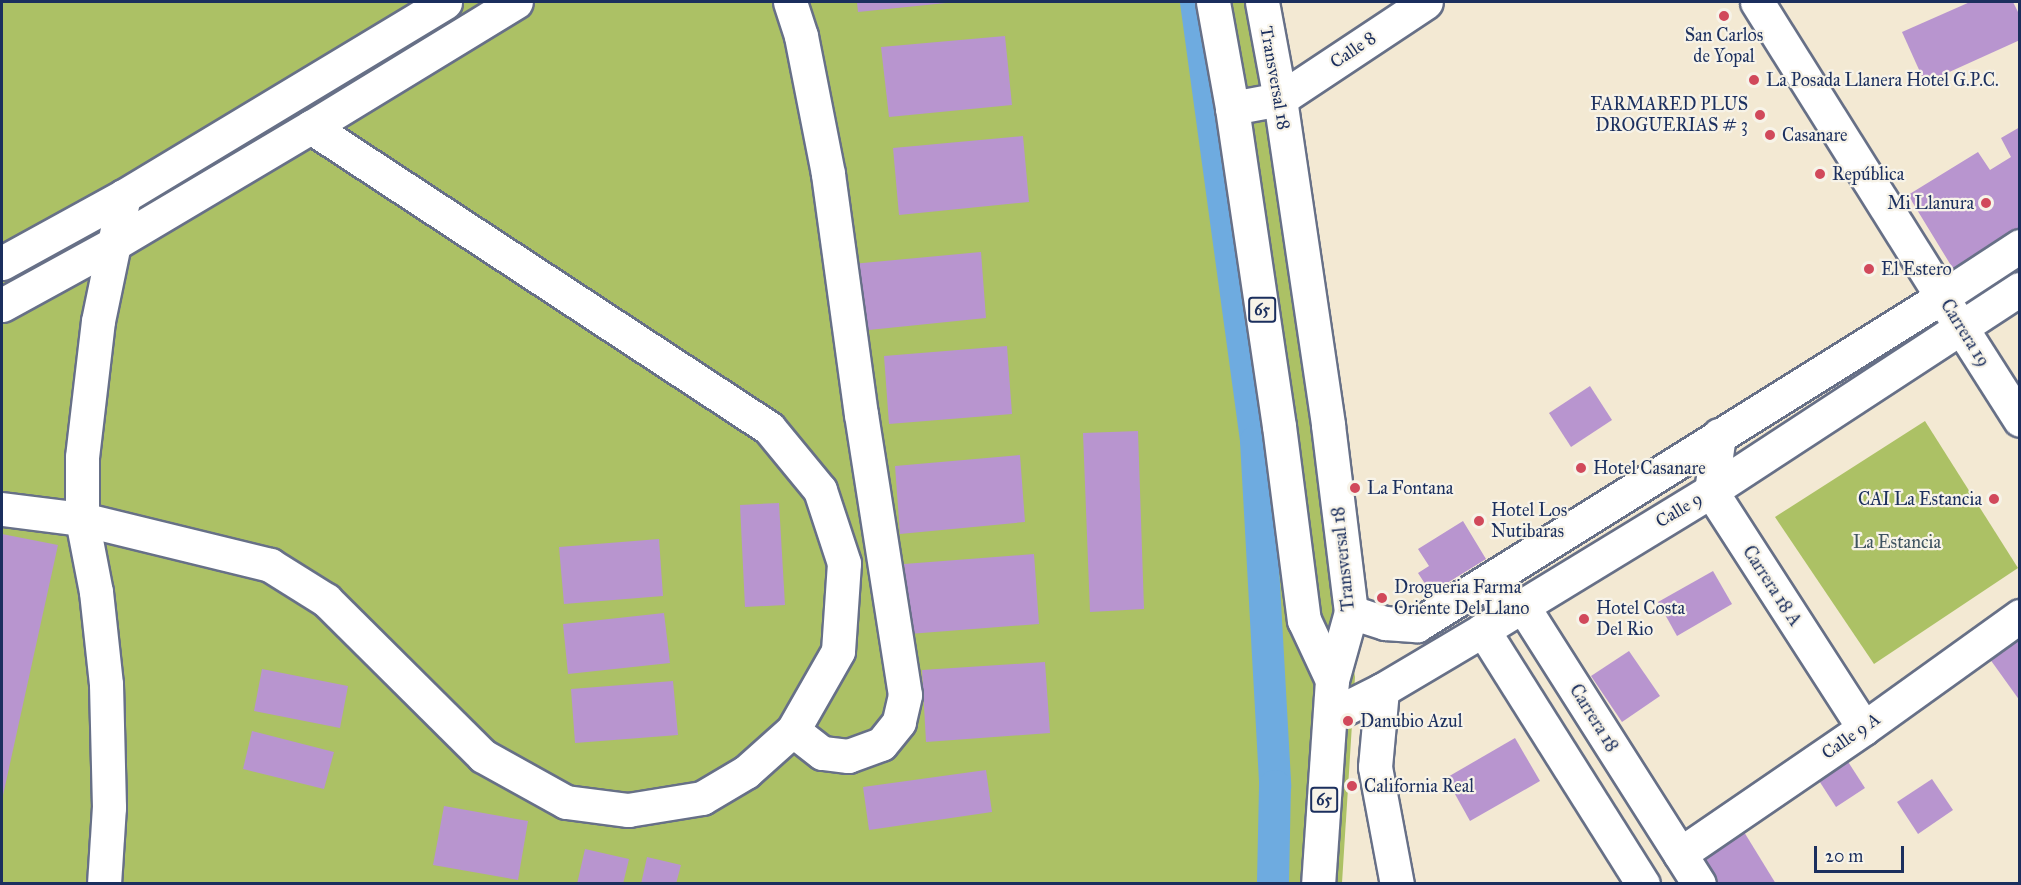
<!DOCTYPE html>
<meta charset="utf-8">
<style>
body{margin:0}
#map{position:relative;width:2021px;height:885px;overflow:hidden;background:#f3e9d3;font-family:"IM FELL Great Primer",serif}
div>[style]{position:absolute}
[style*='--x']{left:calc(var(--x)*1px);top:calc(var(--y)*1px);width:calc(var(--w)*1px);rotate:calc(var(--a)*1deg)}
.green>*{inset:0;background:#acc165}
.canal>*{height:32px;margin:-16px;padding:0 16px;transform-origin:16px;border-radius:16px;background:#6eabe0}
.building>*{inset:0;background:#b895cf}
.roads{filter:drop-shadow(2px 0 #677087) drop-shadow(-2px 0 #677087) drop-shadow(0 2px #677087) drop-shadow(0 -2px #677087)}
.street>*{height:33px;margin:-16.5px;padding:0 16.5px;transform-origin:16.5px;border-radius:16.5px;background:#fff}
.secondary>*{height:33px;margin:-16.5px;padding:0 16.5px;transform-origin:16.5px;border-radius:16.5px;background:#fff}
.primary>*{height:33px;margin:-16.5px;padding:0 16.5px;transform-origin:16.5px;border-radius:16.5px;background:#fff}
.dots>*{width:16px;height:16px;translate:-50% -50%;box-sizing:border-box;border:3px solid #f7f3e8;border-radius:50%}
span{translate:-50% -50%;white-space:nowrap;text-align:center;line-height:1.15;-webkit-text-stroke:4.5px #f7f3e8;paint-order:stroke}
.shield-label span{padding:2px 4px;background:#f7f3e8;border:2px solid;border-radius:4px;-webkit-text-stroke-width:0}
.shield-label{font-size:16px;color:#1b2f5e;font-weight:700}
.poi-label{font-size:18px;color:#1b2f5e}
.left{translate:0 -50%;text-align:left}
.right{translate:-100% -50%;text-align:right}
.street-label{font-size:18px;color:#1b2f5e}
.park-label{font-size:18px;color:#3f5460}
.frame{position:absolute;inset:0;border:3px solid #1b2f5e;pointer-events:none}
.scale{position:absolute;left:1814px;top:846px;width:90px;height:27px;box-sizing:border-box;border:3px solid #1b2f5e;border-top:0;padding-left:8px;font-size:18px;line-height:21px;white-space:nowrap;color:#1b2f5e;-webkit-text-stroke:4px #f7f3e8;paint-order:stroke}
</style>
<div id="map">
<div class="green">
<div style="clip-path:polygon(2px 2px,1256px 2px,1355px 677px,1342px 883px,2px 884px)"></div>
<div style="clip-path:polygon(1925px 421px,2018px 568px,1874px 664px,1775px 517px)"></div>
</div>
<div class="canal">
<div style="--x:1196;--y:2;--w:443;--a:82.2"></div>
<div style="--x:1256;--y:441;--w:346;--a:86.8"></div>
<div style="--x:1275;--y:786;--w:98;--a:91.2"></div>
</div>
<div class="building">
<div style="clip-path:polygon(857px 2px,946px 2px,946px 3px,858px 12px)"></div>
<div style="clip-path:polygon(1970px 2px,2013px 2px,2020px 16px,2020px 40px,1925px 83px,1902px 32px)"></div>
<div style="clip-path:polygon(1005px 36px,1012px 105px,889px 117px,881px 47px)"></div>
<div style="clip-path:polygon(2020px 127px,2020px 229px,1955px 272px,1908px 195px,1978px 152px,1990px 170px,2011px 157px,2001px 138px)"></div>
<div style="clip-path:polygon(1023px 136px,1029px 202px,899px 215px,893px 148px)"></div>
<div style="clip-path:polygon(981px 252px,986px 318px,859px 331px,852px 264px)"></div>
<div style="clip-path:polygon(1007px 346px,1012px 414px,889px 424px,884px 356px)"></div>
<div style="clip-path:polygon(1590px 386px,1612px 420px,1571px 447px,1549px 413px)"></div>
<div style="clip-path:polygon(1138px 431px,1144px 609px,1090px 612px,1083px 433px)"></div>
<div style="clip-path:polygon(1020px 455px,1025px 522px,900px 534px,895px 466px)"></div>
<div style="clip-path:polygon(779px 503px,785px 605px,745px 607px,740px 505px)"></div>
<div style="clip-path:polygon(1463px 521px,1486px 559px,1431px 593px,1418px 573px,1429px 566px,1418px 549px)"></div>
<div style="clip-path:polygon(2px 534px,58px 545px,2px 800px)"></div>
<div style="clip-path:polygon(659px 539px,663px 596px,564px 604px,559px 547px)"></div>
<div style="clip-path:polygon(1034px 554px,1039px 624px,909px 634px,904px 564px)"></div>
<div style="clip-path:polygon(1713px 571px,1732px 604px,1677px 636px,1658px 602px)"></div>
<div style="clip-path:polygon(664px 613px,670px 663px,568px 674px,563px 624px)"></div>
<div style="clip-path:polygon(2020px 634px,2020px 701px,1987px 655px)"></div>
<div style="clip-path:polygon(1629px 651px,1660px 696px,1622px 722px,1591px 676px)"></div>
<div style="clip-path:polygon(1045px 662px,1050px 733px,926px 742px,922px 670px)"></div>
<div style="clip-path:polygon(262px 669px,348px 686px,340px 728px,254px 711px)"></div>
<div style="clip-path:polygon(673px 681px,678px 735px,575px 743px,571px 689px)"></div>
<div style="clip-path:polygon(252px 731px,334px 752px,324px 789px,243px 769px)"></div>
<div style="clip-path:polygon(1515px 738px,1540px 781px,1470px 821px,1446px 778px)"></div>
<div style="clip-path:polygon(1843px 754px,1865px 788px,1836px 807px,1814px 773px)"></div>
<div style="clip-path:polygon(986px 770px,992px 812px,869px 830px,863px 787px)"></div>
<div style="clip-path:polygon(1932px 779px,1953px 810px,1918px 834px,1897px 802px)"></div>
<div style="clip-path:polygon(444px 806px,528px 821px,518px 880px,433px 865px)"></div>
<div style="clip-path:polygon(1741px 827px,1776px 884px,1716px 884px,1697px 853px)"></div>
<div style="clip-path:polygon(585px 849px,629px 859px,623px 884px,577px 884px)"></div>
<div style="clip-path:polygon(647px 857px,681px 865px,676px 884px,641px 884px)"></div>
</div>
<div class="roads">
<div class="street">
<div style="--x:790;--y:2;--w:36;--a:72"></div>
<div style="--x:801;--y:36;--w:141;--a:78.9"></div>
<div style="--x:828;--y:174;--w:242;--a:82.2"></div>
<div style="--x:861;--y:414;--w:284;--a:81.1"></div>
<div style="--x:905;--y:695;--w:28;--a:103"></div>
<div style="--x:899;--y:722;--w:28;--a:129"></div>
<div style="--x:881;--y:744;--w:35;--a:160"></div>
<div style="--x:848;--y:756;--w:26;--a:-173"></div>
<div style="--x:822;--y:753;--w:37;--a:-142"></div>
<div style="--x:1757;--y:2;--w:348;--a:57.9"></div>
<div style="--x:1232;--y:108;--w:49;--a:-10.6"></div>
<div style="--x:1280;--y:99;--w:175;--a:-33.6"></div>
<div style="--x:2;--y:263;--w:139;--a:-28.8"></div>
<div style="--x:124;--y:196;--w:375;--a:-31.1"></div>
<div style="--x:2;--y:305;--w:131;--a:-28.7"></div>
<div style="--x:117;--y:242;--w:226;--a:-30.7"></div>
<div style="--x:311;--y:127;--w:240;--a:-31.4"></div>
<div style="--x:1719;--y:435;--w:57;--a:98.1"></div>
<div style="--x:1711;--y:491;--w:282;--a:57.2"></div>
<div style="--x:2;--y:509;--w:81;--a:7.1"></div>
<div style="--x:82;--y:519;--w:194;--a:13.7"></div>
<div style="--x:270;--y:565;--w:66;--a:32"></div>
<div style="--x:326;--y:600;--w:221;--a:44.8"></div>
<div style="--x:483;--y:756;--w:95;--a:29"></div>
<div style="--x:566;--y:802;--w:63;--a:7.4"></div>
<div style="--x:628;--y:810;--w:75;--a:-9.2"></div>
<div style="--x:702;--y:798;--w:51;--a:-30.6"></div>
<div style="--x:746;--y:772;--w:63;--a:-41.8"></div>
<div style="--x:793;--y:730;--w:91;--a:-60.3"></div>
<div style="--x:838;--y:651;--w:88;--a:-86.1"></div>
<div style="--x:844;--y:563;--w:77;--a:-108.2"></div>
<div style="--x:820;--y:490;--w:80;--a:-129.4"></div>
<div style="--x:769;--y:428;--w:548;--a:-146.69"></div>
<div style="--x:1382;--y:690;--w:77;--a:95.2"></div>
<div style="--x:1375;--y:767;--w:119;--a:79.4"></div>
<div style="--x:1680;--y:854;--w:223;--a:-34.4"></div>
<div style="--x:1864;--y:728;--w:192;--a:-35.7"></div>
<div style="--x:104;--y:884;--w:77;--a:-86.3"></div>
<div style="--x:109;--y:807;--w:123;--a:-91.4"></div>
<div style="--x:106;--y:684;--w:93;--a:-96.2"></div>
<div style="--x:96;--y:592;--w:74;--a:-100.9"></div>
<div style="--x:82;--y:519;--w:62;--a:-90"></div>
<div style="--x:82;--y:457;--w:137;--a:-83.3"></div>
<div style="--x:98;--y:321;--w:128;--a:-78.3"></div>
</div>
<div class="secondary">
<div style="--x:1950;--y:310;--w:130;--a:57.5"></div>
<div style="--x:1500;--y:603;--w:22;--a:5"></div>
<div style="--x:1522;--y:605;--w:330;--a:57.6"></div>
<div style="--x:1351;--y:612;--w:36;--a:18"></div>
<div style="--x:1385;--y:623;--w:32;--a:4"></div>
<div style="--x:1417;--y:625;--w:619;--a:-32"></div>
<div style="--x:1942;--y:297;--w:93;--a:-33.2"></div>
<div style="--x:1483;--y:630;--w:300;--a:57.8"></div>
<div style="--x:1330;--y:716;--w:58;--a:-26.6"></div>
<div style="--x:1382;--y:690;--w:117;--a:-30.7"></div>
<div style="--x:1483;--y:630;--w:267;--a:-31.4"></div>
<div style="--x:1711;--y:491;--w:369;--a:-33.2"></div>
</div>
<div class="primary">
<div style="--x:1213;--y:2;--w:108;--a:79.8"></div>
<div style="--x:1232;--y:108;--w:321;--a:81.6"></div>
<div style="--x:1279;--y:426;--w:196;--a:82.7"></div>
<div style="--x:1304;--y:620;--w:66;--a:65"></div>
<div style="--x:1262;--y:2;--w:99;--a:79.5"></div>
<div style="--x:1280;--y:99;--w:330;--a:81.6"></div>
<div style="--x:1328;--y:425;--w:188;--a:83"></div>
<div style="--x:1351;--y:612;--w:71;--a:105.6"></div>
<div style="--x:1332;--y:680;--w:204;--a:93.9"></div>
</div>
</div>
<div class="dots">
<div style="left:1724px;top:16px;background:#d1495b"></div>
<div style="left:1754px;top:80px;background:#d1495b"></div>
<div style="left:1760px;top:115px;background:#d1495b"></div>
<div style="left:1770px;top:135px;background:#d1495b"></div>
<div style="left:1820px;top:174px;background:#d1495b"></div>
<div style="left:1986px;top:203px;background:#d1495b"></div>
<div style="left:1869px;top:269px;background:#d1495b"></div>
<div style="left:1581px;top:468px;background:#d1495b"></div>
<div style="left:1355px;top:488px;background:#d1495b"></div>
<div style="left:1994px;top:499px;background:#d1495b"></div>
<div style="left:1479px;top:521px;background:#d1495b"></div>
<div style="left:1382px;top:598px;background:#d1495b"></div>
<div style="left:1584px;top:619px;background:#d1495b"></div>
<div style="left:1348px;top:721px;background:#d1495b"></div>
<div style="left:1352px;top:786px;background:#d1495b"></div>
</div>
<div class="shield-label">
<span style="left:1262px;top:310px">65</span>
<span style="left:1324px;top:800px">65</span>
</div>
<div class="poi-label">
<span style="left:1724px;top:46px">San Carlos<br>de Yopal</span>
<span class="left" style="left:1766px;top:80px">La Posada Llanera Hotel G.P.C.</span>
<span class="right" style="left:1748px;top:115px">FARMARED PLUS<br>DROGUERIAS # 3</span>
<span class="left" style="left:1782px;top:135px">Casanare</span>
<span class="left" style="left:1832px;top:174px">República</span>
<span class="right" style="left:1974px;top:203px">Mi Llanura</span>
<span class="left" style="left:1881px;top:269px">El Estero</span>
<span class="left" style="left:1593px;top:468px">Hotel Casanare</span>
<span class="left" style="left:1367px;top:488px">La Fontana</span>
<span class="right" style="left:1982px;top:499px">CAI La Estancia</span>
<span class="left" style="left:1491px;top:521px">Hotel Los<br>Nutibaras</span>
<span class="left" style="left:1394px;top:598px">Drogueria Farma<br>Oriente Del Llano</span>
<span class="left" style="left:1596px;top:619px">Hotel Costa<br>Del Rio</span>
<span class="left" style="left:1360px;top:721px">Danubio Azul</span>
<span class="left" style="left:1364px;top:786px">California Real</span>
</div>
<div class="street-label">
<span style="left:1353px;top:50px;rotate:-34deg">Calle 8</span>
<span style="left:1275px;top:78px;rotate:80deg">Transversal 18</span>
<span style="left:1965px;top:333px;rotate:58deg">Carrera 19</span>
<span style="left:1679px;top:510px;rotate:-31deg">Calle 9</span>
<span style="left:1343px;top:559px;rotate:-96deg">Transversal 18</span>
<span style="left:1772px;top:586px;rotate:57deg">Carrera 18 A</span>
<span style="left:1594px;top:718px;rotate:58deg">Carrera 18</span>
<span style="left:1851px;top:736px;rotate:-35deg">Calle 9 A</span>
</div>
<div class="park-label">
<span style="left:1897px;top:542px">La Estancia</span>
</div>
<div class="frame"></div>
<div class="scale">20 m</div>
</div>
